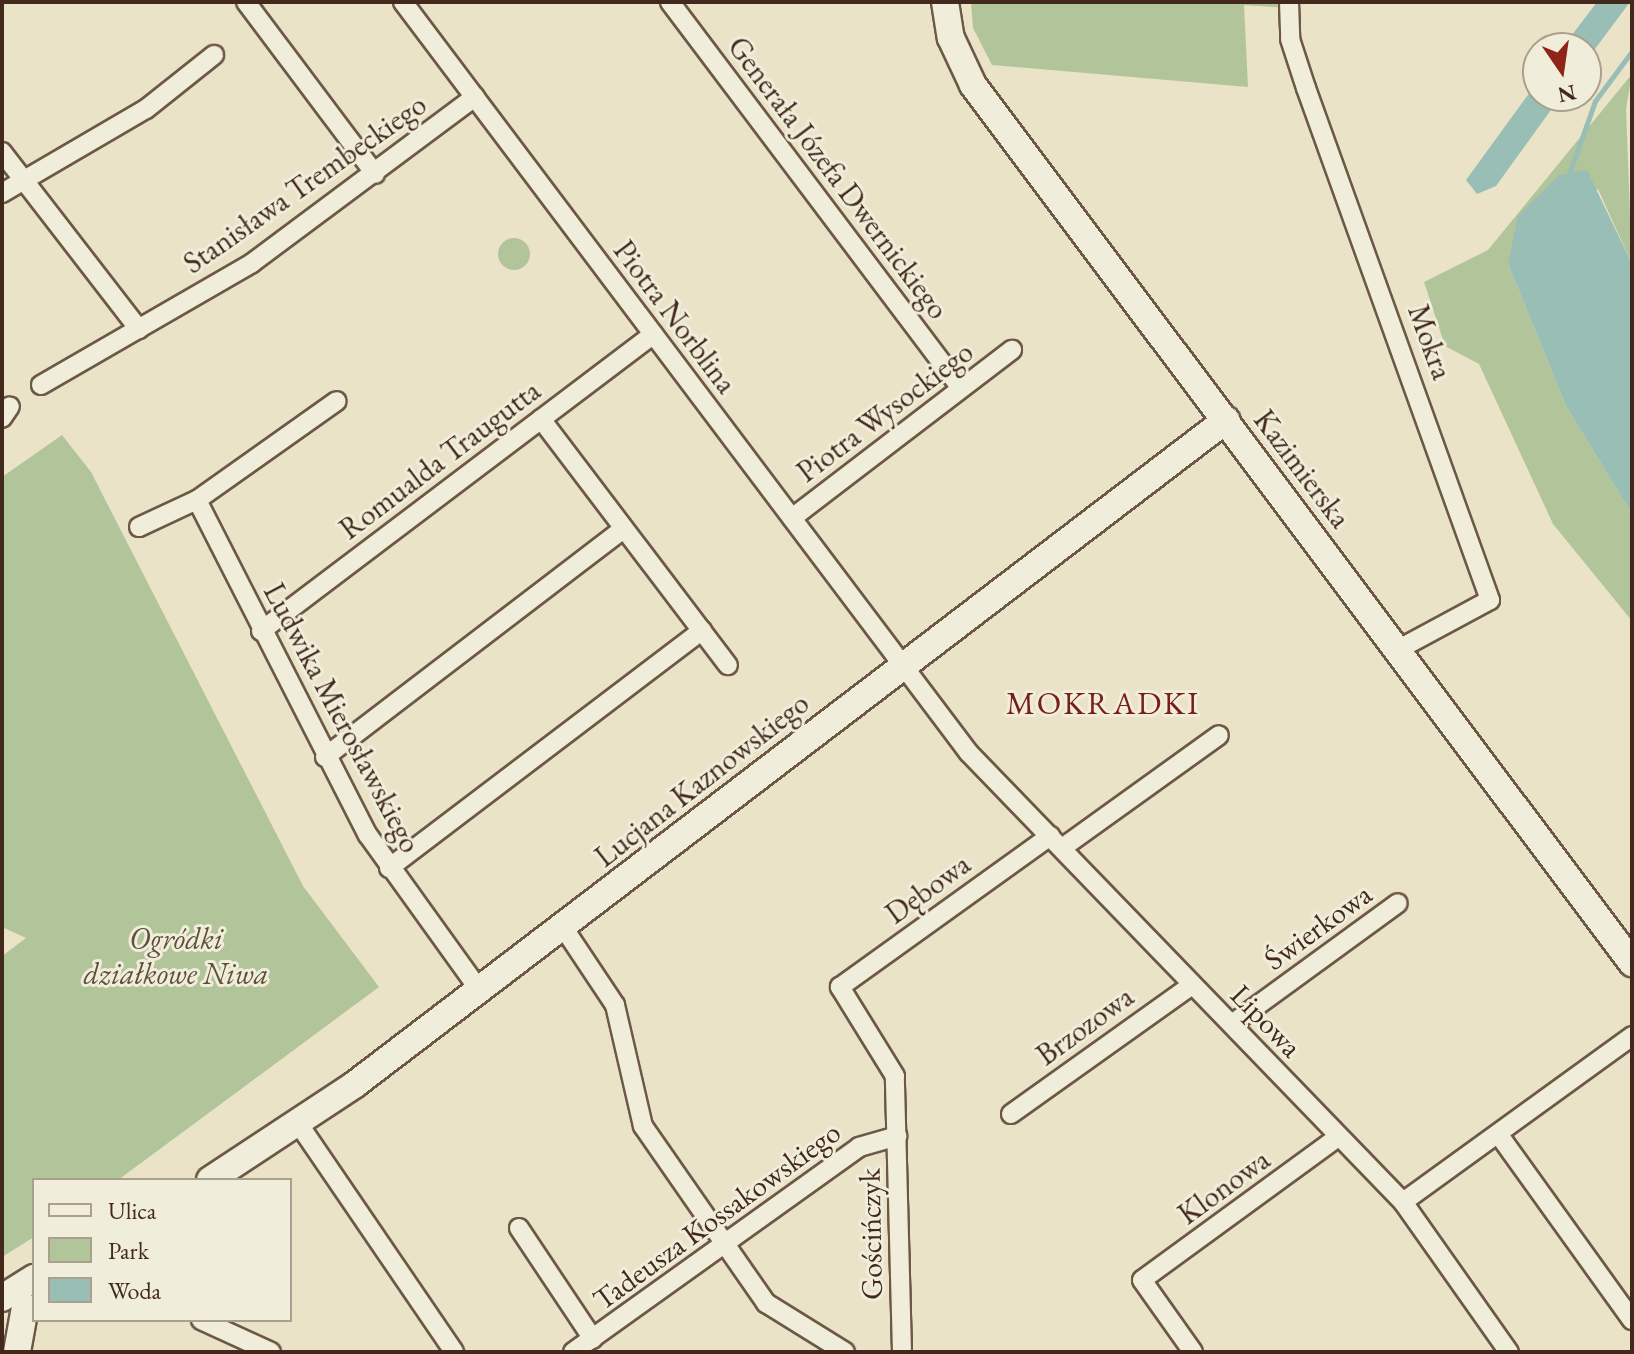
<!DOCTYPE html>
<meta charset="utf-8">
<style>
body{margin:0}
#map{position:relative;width:1634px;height:1354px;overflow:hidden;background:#eae3c8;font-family:"EB Garamond",serif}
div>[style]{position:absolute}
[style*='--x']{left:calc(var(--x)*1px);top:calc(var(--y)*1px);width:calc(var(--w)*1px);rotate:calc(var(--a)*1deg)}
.green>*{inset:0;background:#b2c59a}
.round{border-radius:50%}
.water>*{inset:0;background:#98beb5}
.stream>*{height:5px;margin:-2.5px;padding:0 2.5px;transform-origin:2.5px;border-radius:2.5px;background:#98beb5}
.roads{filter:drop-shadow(2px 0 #6d5846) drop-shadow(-2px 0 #6d5846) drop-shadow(0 2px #6d5846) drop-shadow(0 -2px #6d5846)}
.street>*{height:18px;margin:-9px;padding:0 9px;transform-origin:9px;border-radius:9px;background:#f1eddb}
.secondary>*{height:26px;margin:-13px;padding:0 13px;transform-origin:13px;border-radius:13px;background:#f1eddb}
span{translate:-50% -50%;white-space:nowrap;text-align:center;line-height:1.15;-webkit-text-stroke:6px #f1eddb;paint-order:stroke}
.street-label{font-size:30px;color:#43291b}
.park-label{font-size:30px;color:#5f503b;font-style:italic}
.neighbourhood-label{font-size:32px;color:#7a1f14;letter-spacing:2px}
.frame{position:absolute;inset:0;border:4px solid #43291b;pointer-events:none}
.legend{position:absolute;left:32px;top:1178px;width:260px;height:144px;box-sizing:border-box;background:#f1eddb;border:2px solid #ab9f8e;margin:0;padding:10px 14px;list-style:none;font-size:24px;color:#43291b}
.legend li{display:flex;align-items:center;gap:16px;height:40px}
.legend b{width:40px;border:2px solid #ab9f8e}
.north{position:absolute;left:1522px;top:32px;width:80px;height:80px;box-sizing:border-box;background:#f1eddb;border:2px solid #ab9f8e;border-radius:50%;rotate:167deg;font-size:22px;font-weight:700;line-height:32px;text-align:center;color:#43291b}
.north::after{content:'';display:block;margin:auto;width:28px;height:36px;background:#8f2418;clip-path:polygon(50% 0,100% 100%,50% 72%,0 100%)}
</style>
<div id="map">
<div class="green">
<div style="clip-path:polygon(971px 2px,1286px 2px,1287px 8px,1244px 5px,1248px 87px,992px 65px,973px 28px)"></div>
<div style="clip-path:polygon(1632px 74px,1626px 109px,1632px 264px,1598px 189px,1508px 264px,1566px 406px,1632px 514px,1632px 621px,1553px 524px,1479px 364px,1445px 346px,1424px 282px,1488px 250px)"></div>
<div class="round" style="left:498px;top:238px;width:32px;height:32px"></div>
<div style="clip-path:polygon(62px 435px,91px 472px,303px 886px,379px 987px,118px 1180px,34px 1180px,34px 1237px,2px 1257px,2px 956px,26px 938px,2px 927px,2px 477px)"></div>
</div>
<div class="water">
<div style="clip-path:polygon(1597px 2px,1630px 2px,1586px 61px,1586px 48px,1562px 48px)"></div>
<div style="clip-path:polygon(1538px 81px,1538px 96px,1561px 96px,1496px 186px,1477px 194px,1466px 180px)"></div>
<div style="clip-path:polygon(1587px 170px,1632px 264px,1632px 514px,1566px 406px,1508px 264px,1518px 216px,1559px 175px)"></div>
</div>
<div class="stream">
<div style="--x:1568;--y:177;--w:81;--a:-70.4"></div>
<div style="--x:1595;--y:101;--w:62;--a:-53.5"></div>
</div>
<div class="roads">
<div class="street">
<div style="--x:246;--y:2;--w:215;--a:53.1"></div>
<div style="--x:403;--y:2;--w:940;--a:53"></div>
<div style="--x:969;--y:753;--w:624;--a:45.97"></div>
<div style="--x:1403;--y:1202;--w:283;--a:-35.9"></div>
<div style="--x:670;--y:2;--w:483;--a:53"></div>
<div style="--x:1289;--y:2;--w:37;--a:88"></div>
<div style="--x:1290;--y:39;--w:52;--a:71.9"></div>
<div style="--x:1306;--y:88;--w:544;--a:70.23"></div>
<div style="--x:1490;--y:600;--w:106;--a:151.7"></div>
<div style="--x:2;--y:152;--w:224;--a:52.3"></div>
<div style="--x:2;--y:193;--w:167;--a:-30.3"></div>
<div style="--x:146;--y:109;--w:87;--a:-38.5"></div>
<div style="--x:41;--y:385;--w:244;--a:-30"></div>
<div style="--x:252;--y:263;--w:278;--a:-36.7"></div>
<div style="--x:2;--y:418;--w:14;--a:-56"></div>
<div style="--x:541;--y:419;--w:309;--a:52.8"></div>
<div style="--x:197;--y:500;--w:376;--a:63"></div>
<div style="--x:368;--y:835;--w:192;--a:54.3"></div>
<div style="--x:792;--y:518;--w:277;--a:-37.4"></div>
<div style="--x:139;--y:527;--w:64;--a:-25"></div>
<div style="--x:197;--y:500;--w:171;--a:-35.3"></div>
<div style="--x:261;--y:631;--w:492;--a:-37.1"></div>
<div style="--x:325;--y:757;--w:375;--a:-37.4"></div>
<div style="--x:1062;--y:848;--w:193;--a:-35.7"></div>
<div style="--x:389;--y:868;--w:393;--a:-37.2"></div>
<div style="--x:563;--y:927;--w:94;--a:56.3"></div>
<div style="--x:615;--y:1005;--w:124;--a:77"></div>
<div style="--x:643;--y:1126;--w:216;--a:55.2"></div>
<div style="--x:766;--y:1303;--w:93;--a:31.8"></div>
<div style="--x:1232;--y:1024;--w:205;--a:-36.1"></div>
<div style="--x:1011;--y:1114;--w:222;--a:-35.5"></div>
<div style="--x:298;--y:1123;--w:277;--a:55.7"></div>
<div style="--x:1499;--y:1135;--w:228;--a:54.3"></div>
<div style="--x:1403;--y:1202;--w:184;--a:54.8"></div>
<div style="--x:519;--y:1228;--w:133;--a:56.3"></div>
<div style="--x:201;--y:1320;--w:77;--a:24.6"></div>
<div style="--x:573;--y:1352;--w:352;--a:-35.6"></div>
<div style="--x:859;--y:1147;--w:40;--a:-16"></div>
<div style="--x:902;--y:1352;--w:276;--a:-91.5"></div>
<div style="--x:895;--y:1076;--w:105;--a:-121.7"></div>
<div style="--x:840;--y:987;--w:259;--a:-35.7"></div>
<div style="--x:1193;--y:1352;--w:88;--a:-125.3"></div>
<div style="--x:1142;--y:1280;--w:243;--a:-36.1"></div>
</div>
<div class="secondary">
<div style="--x:945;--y:2;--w:36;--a:81"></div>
<div style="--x:951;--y:38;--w:52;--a:64.9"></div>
<div style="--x:973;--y:85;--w:1098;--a:53.11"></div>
<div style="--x:210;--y:1180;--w:173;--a:-33.4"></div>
<div style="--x:354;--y:1085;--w:1097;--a:-37.33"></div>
<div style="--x:2;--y:1298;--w:38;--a:-32"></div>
<div style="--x:17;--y:1352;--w:46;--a:-79.9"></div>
</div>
</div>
<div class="street-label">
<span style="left:838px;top:178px;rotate:53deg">Generała Józefa Dwernickiego</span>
<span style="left:305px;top:184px;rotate:-35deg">Stanisława Trembeckiego</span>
<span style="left:675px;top:317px;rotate:53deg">Piotra Norblina</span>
<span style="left:1430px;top:342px;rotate:70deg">Mokra</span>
<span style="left:885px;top:412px;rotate:-37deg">Piotra Wysockiego</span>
<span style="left:440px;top:460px;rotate:-37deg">Romualda Traugutta</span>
<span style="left:1302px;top:469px;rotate:53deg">Kazimierska</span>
<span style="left:342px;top:718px;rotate:62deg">Ludwika Mierosławskiego</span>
<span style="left:702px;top:780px;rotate:-38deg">Lucjana Kaznowskiego</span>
<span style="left:928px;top:889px;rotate:-36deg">Dębowa</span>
<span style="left:1318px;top:927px;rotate:-36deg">Świerkowa</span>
<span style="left:1266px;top:1021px;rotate:46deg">Lipowa</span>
<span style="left:1085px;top:1026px;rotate:-36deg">Brzozowa</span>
<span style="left:1224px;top:1187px;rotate:-36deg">Klonowa</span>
<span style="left:717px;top:1216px;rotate:-36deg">Tadeusza Kossakowskiego</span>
<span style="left:871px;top:1234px;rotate:-91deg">Gościńczyk</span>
</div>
<div class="park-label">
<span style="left:176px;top:956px">Ogródki<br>działkowe Niwa</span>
</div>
<div class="neighbourhood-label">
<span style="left:1103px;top:703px">MOKRADKI</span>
</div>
<div class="frame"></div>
<ul class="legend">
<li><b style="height:10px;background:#f1eddb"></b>Ulica</li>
<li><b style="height:22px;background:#b2c59a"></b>Park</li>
<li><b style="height:22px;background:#98beb5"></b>Woda</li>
</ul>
<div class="north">N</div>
</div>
